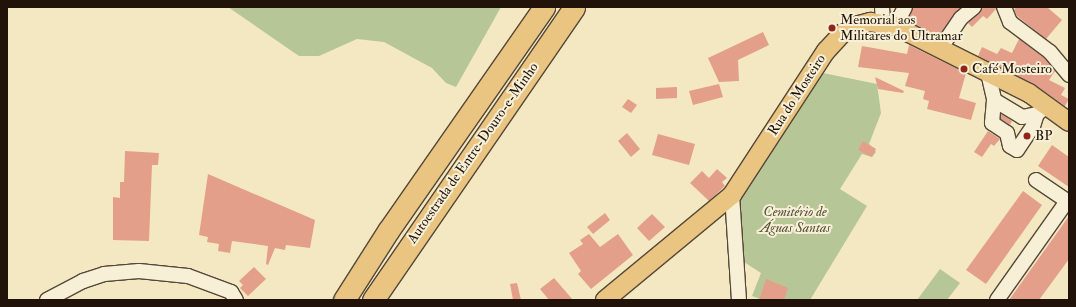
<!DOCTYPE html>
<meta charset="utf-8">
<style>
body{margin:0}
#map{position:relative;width:1076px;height:307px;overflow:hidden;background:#f3e8c2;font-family:"IM FELL Double Pica",serif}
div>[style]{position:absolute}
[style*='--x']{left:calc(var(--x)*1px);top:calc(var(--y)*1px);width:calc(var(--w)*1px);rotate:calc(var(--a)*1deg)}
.green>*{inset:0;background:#b7c697}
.building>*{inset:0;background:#e49f8a}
.roads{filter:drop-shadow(1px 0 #564838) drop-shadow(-1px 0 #564838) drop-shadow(0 1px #564838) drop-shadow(0 -1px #564838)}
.minor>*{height:14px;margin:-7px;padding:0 7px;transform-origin:7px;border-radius:7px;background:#f7f0d7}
.major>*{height:18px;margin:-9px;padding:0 9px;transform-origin:9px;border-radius:9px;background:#eac481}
.highway>*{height:21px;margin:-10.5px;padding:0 10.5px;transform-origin:10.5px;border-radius:10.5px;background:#eac481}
.dots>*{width:11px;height:11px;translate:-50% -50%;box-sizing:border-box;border:2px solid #f7f0d7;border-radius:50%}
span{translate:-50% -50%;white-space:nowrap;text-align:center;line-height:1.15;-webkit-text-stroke:4px #f7f0d7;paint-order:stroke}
.poi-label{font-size:14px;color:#21130a}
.left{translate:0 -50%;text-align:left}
.street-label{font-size:14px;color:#21130a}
.park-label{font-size:14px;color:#56523b;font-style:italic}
.frame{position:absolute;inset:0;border:8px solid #21130a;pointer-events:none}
</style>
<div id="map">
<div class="green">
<div style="clip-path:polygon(228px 7px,501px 7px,456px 87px,446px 83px,432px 68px,384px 42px,357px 39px,319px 56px,299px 56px)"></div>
<div style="clip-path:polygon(823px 73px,877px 84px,881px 113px,869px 144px,876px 152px,872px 157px,862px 154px,840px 189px,867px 206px,810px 300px,763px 300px,752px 296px,761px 273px,741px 260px,740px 196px)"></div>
<div style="clip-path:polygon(940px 269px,960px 283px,947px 300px,917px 300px)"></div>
</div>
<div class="building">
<div style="clip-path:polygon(913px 7px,961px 7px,939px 36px,908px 21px)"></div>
<div style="clip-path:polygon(982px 7px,996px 7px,996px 9px,987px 19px,983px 16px,972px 27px,968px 23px,980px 13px)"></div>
<div style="clip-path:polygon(1016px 7px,1047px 7px,1062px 20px,1046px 39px,1017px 16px,1014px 10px)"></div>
<div style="clip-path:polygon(763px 32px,769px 45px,738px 60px,739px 81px,719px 82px,708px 58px)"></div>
<div style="clip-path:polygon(1019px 39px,1044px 58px,1055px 71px,1049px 80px,1065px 88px,1061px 95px,1069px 99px,1065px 106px,1034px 84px,978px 56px,982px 47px,997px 54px,1001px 48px,1012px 53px)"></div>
<div style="clip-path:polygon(909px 45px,966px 73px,959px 98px,976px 103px,971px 120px,927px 109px,929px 101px,923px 99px,925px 91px,905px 86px,909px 73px,858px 67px,862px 46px,907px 54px)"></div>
<div style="clip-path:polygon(875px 77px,904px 91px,903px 93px,878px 89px)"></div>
<div style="clip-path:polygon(719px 84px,723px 97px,693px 105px,689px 91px)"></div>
<div style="clip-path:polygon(677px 87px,677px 98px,656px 99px,656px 88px)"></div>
<div style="clip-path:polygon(628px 99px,637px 105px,631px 113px,622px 107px)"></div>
<div style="clip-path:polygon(1001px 114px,1012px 121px,1010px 125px,1001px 119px)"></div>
<div style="clip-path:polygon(988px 131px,1000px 139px,994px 146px,991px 144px,982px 157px,974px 152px)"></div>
<div style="clip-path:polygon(627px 133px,640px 149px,631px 157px,618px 141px)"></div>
<div style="clip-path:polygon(658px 134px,695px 144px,689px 165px,652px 155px)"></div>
<div style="clip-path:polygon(863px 141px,876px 149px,872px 157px,858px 150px)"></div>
<div style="clip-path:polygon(1052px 145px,1069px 157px,1069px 187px,1038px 166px)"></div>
<div style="clip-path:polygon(125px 151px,159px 153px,158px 165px,152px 165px,149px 241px,113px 240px,113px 197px,120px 198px,120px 182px,124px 182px)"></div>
<div style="clip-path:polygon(717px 169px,727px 178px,722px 182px,725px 186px,709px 201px,690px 183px,702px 171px,709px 178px)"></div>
<div style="clip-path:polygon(208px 174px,315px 220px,310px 248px,286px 245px,285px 250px,275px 248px,268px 265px,266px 264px,268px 246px,232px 241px,230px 253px,218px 251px,219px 244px,207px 242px,208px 237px,199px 235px)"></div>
<div style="clip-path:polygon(1023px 191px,1042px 205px,986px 284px,966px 270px)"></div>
<div style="clip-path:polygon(605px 213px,610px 220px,593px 234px,587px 227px)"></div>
<div style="clip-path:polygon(652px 214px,665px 227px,649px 241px,637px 228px)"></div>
<div style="clip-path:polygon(1069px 216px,1069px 259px,1039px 300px,1009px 300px)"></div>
<div style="clip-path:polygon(589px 234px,600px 247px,618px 234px,633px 255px,591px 289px,578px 274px,581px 271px,569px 253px,583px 244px,580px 240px)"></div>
<div style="clip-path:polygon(254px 267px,266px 279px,248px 296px,240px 288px,243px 285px,239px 281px)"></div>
<div style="clip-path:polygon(554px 278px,573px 300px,549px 300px,540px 289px)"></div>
<div style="clip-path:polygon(766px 279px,788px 288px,784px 300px,759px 300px)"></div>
<div style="clip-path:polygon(517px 283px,521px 300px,513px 300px,510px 284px)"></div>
</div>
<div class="roads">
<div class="minor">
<div style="--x:882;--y:7;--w:16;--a:86"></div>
<div style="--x:1004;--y:7;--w:16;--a:68"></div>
<div style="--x:1010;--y:22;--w:50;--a:36.9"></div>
<div style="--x:1050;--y:52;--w:30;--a:50"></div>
<div style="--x:895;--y:26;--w:21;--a:-62"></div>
<div style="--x:940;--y:49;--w:37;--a:-56"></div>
<div style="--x:961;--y:18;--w:17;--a:-40"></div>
<div style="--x:988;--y:73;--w:28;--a:77"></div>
<div style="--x:994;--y:100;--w:33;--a:31"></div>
<div style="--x:1022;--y:117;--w:15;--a:-11"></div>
<div style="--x:1037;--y:114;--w:8;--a:-40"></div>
<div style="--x:994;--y:100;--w:23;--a:95"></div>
<div style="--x:992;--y:123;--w:18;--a:34"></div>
<div style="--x:1007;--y:133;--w:13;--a:77"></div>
<div style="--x:1010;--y:146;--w:8;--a:30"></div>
<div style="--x:1017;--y:150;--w:29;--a:-56"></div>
<div style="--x:1033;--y:126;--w:13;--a:-72"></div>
<div style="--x:1036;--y:180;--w:37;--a:34"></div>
<div style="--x:732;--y:195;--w:105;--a:86.2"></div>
<div style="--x:47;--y:300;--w:41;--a:-27.8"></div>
<div style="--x:83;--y:281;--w:22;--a:-18"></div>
<div style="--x:104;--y:274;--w:35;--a:-5"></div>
<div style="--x:139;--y:271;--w:49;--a:5.8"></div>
<div style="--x:188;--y:276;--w:46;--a:20.4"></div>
<div style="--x:231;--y:292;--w:9;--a:58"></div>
<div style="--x:997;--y:300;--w:121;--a:-54.7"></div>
<div style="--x:1067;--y:201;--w:2;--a:27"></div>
</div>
<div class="major">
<div style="--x:605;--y:300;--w:165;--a:-39.6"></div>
<div style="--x:732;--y:195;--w:172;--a:-56.9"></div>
<div style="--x:826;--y:51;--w:25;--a:-47"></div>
<div style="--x:843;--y:33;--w:14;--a:-30"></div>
<div style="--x:855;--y:26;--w:16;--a:-15"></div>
<div style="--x:870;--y:22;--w:25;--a:9"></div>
<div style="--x:895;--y:26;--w:150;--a:26.6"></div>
<div style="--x:1029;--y:93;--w:49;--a:35.9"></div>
</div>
<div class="highway">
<div style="--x:344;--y:300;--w:82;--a:-57.5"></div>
<div style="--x:388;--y:231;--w:273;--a:-55.1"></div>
<div style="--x:373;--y:300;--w:355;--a:-55.5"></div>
</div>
</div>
<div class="dots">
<div style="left:832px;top:28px;background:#8f2418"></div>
<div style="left:964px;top:69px;background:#8f2418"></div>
<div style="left:1027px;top:136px;background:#8f2418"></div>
</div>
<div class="poi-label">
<span class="left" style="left:840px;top:28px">Memorial aos<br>Militares do Ultramar</span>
<span class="left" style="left:972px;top:69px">Café Mosteiro</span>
<span class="left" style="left:1035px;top:136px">BP</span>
</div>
<div class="street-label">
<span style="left:797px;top:95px;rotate:-57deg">Rua do Mosteiro</span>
<span style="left:473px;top:153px;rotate:-55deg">Autoestrada de Entre-Douro-e-Minho</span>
</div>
<div class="park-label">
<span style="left:795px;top:220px">Cemitério de<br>Águas Santas</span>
</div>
<div class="frame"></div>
</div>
